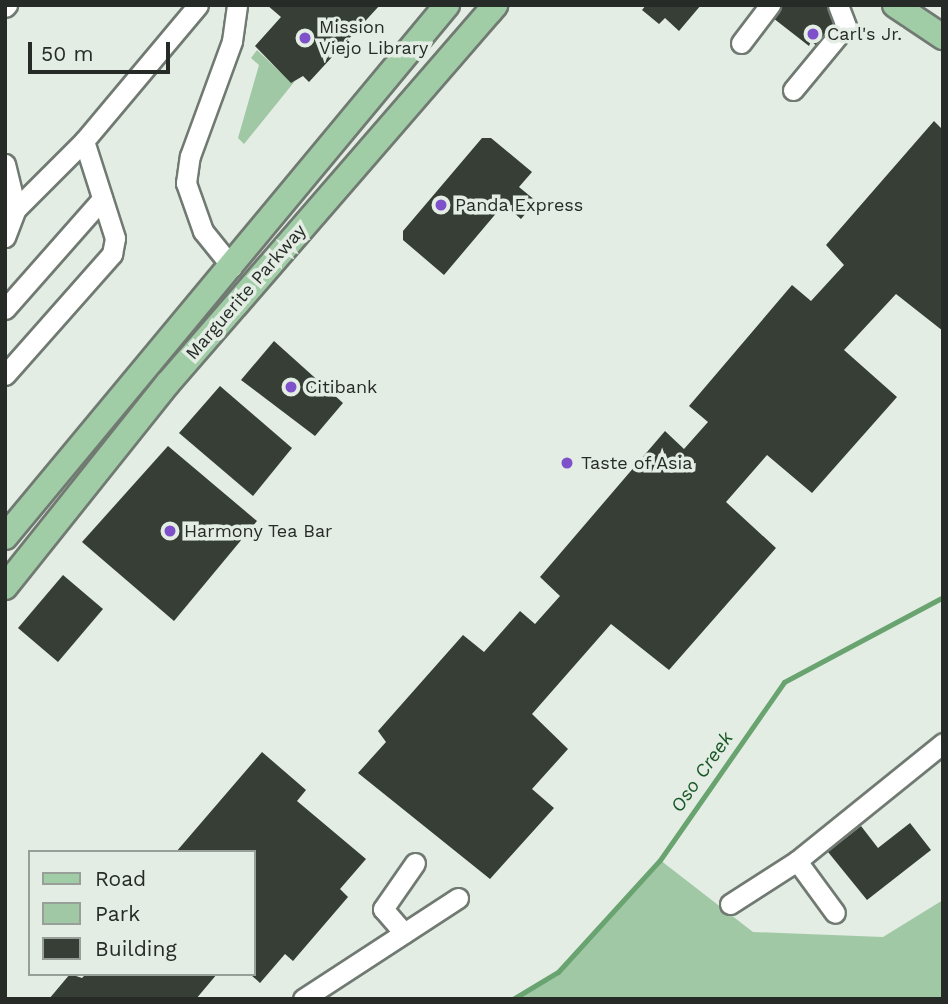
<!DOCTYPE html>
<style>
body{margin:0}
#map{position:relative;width:948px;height:1004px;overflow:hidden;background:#e3ede4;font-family:"Work Sans",sans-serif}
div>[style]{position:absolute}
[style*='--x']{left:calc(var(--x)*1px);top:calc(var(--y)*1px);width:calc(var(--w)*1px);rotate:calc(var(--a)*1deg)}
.green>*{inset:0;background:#a1c8a5}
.stream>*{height:5px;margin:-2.5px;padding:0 2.5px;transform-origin:2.5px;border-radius:2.5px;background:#69a370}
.building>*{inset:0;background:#363e36}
.roads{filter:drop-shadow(2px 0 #717a72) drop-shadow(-2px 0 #717a72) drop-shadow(0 2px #717a72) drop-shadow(0 -2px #717a72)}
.minor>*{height:19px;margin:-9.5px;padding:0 9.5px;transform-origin:9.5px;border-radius:9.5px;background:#fff}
.major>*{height:24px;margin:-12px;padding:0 12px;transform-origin:12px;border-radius:12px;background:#a0cca6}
.dots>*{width:19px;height:19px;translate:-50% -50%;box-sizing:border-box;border:4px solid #e3ede4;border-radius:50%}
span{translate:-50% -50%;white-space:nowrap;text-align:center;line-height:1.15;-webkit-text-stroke:7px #e3ede4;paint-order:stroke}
.poi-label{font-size:18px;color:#272b28}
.left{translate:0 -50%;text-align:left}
.street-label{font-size:18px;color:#272b28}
.water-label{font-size:19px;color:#185726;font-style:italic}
.frame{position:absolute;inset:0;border:7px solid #272b28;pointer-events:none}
.legend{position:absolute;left:28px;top:850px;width:228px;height:126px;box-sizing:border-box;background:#e3ede4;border:2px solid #989f99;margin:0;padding:9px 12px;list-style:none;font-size:21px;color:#272b28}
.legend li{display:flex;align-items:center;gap:14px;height:35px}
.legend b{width:35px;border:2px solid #989f99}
.scale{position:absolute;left:28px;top:42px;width:142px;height:32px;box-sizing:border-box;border:4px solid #272b28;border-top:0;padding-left:9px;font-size:21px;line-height:24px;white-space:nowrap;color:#272b28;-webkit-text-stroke:5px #e3ede4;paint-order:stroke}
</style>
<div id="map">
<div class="green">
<div style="clip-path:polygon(257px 50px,291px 82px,295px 81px,244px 144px,238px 138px,259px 65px,251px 58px)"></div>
<div style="clip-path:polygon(660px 860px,753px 932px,883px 937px,943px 900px,943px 999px,513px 999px,558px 972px)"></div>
</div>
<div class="stream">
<div style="--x:513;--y:999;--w:52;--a:-31"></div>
<div style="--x:558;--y:972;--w:151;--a:-47.7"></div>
<div style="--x:660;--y:860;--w:217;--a:-55.1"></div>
<div style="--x:784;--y:682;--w:180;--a:-28.1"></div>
</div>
<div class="building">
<div style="clip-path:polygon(267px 5px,380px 5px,309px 82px,303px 76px,291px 83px,255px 46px,281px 17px)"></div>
<div style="clip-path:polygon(646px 5px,701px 5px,679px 31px,665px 18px,659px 24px,642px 10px)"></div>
<div style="clip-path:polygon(784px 5px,828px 5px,838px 15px,834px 21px,839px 26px,820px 49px,811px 41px,809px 46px,773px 18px)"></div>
<div style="clip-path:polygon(934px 121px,943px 130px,943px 331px,896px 294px,844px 350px,897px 397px,812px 493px,767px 455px,726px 502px,776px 548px,669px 670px,611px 624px,532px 714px,568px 749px,532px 789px,554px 808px,490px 879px,358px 773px,386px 742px,378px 731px,463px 635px,484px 652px,520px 611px,535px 624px,560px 596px,540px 577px,665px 431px,684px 449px,708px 422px,689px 406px,792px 285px,811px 301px,844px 265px,826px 245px)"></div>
<div style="clip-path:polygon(482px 138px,491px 138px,532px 172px,519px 187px,536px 201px,521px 219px,504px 204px,444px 275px,403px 240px,403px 231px)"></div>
<div style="clip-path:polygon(274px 341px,343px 403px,315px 436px,241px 380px)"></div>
<div style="clip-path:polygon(220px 386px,292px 448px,253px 496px,179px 433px)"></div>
<div style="clip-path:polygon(168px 446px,257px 521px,174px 621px,82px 542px)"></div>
<div style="clip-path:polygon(63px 575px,103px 609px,58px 662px,18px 628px)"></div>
<div style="clip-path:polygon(262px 752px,306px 790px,297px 801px,366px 859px,340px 889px,348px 897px,293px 961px,285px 954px,260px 983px,250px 974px,254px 974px,254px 852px,176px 852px)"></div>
<div style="clip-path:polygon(910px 823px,931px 850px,867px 900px,828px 852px,861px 826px,878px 848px)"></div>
<div style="clip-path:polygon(70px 974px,82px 978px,86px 974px,217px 974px,196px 999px,49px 999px)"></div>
</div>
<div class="roads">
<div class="minor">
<div style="--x:5;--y:7;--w:3;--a:-45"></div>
<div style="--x:741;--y:43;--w:48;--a:-52.7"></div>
<div style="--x:793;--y:90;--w:83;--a:-50.4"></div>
<div style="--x:846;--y:26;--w:22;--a:-111"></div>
<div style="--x:5;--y:164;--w:46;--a:76.3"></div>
<div style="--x:5;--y:237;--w:30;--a:-69"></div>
<div style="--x:16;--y:209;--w:96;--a:-45"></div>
<div style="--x:84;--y:141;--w:177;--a:-50"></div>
<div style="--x:232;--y:267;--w:46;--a:-128.9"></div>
<div style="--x:203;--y:231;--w:51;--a:-109.5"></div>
<div style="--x:186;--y:183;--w:27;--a:-82"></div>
<div style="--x:190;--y:156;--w:122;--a:-69.9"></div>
<div style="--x:232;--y:41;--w:36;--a:-82"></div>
<div style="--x:5;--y:309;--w:147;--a:-48.6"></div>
<div style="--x:5;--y:375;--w:162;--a:-48.5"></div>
<div style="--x:112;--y:254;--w:16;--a:-79"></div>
<div style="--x:115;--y:238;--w:102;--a:-107.7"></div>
<div style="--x:797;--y:861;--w:64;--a:53.8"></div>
<div style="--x:730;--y:904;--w:80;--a:-32.7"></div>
<div style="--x:797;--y:861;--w:188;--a:-38.9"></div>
<div style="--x:404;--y:933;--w:32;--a:-131"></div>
<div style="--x:383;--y:909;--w:56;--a:-55.2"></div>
<div style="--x:303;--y:999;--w:185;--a:-33.1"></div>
</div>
<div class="major">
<div style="--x:895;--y:5;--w:58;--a:33.7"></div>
<div style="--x:5;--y:537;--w:692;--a:-50.28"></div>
<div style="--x:5;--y:587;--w:261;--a:-51.4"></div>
<div style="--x:168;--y:383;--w:500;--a:-49.1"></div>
</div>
</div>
<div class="dots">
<div style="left:813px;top:34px;background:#7e51ca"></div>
<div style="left:305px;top:38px;background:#7e51ca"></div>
<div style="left:441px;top:205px;background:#7e51ca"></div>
<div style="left:291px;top:387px;background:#7e51ca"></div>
<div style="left:567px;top:463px;background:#7e51ca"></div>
<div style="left:170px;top:531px;background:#7e51ca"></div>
</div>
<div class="poi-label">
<span class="left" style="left:319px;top:38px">Mission<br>Viejo Library</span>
<span class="left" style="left:827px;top:34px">Carl's Jr.</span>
<span class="left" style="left:455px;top:205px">Panda Express</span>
<span class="left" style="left:305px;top:387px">Citibank</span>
<span class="left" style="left:581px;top:463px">Taste of Asia</span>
<span class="left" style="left:184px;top:531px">Harmony Tea Bar</span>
</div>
<div class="street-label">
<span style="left:246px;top:292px;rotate:-49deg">Marguerite Parkway</span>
</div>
<div class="water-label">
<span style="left:702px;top:772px;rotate:-55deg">Oso Creek</span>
</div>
<div class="frame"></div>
<ul class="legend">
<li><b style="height:9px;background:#a0cca6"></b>Road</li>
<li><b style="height:19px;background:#a1c8a5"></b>Park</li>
<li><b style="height:19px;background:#363e36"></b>Building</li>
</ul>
<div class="scale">50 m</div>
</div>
